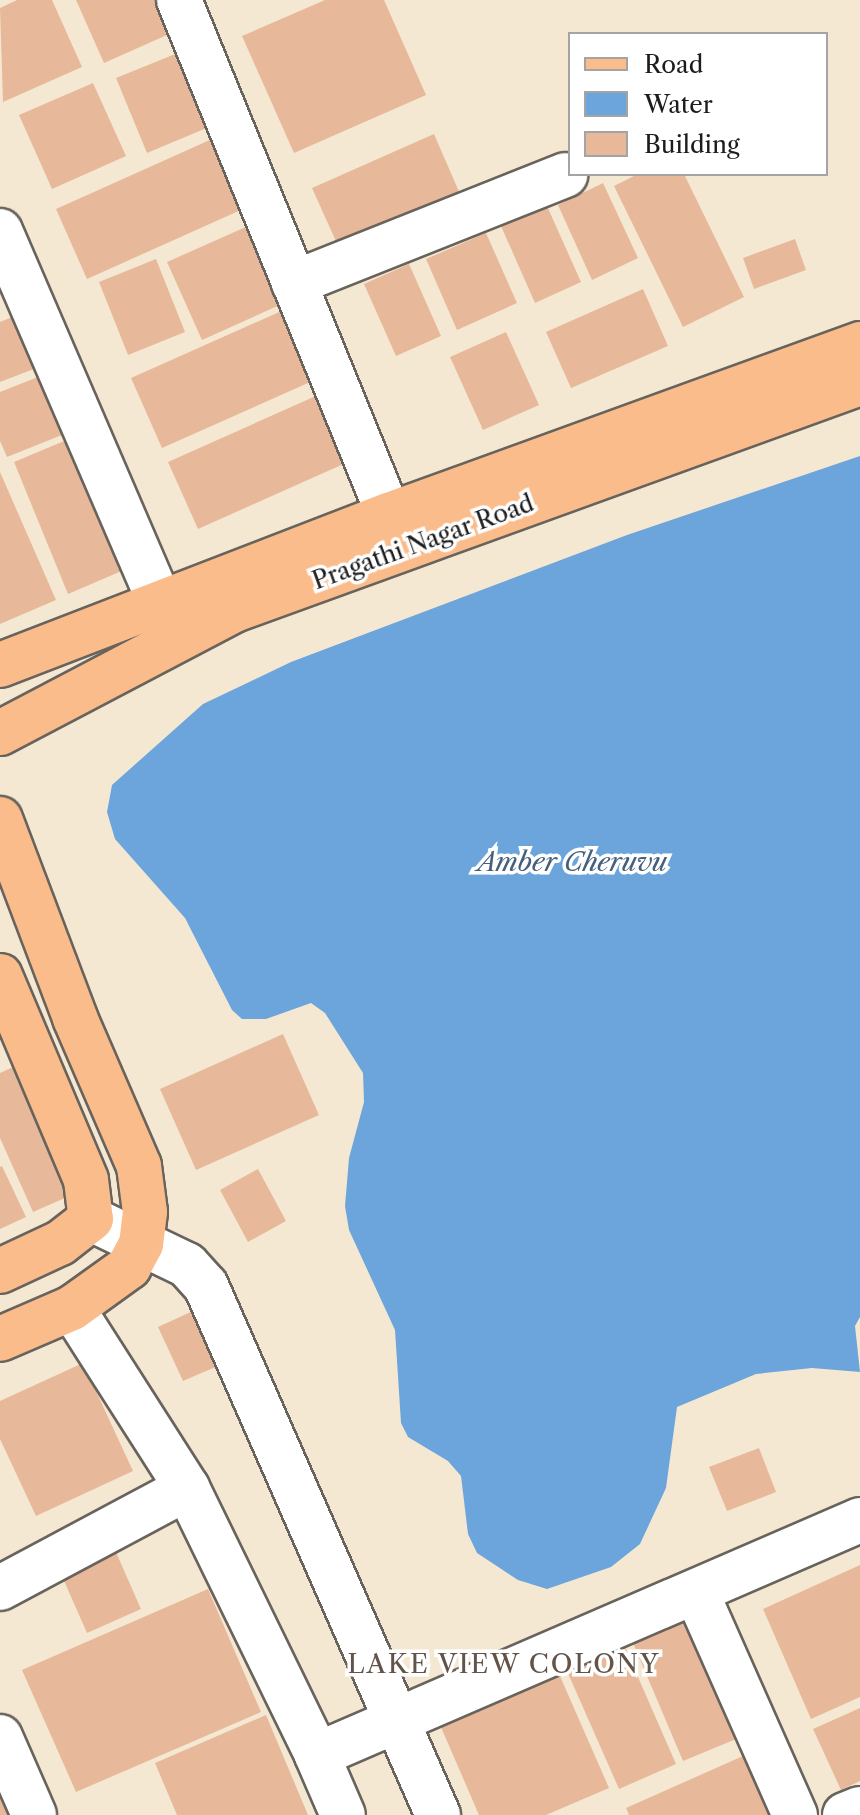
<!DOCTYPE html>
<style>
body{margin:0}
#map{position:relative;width:860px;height:1815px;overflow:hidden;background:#f5e8d2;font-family:"Libre Caslon Text",serif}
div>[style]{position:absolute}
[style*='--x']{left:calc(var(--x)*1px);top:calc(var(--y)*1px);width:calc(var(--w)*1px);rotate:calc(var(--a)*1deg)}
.water>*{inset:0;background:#6ca5db}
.building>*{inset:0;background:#e7b99a}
.roads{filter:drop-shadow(2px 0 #68635c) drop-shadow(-2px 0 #68635c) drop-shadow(0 2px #68635c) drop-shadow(0 -2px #68635c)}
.minor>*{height:44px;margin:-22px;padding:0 22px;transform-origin:22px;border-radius:22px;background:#fff}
.major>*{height:44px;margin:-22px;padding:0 22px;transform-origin:22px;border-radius:22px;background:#fabc8b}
span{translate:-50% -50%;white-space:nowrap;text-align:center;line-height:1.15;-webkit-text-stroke:7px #fff;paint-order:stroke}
.street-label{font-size:24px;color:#1c1c1c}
.water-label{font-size:26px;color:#44607c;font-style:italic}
.neighbourhood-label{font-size:26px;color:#635348;letter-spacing:2px}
.legend{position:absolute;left:568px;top:32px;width:260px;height:144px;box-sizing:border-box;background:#fff;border:2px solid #a4a4a4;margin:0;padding:10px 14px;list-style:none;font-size:24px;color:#1c1c1c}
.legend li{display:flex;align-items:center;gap:16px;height:40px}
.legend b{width:40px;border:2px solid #a4a4a4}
</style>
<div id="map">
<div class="water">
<div style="clip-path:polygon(860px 456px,860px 1317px,855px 1326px,860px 1372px,812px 1368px,756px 1374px,677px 1407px,666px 1488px,640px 1544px,611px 1567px,547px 1589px,518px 1580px,477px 1553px,468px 1534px,461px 1476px,448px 1461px,408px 1437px,401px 1423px,395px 1330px,349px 1230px,345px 1206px,349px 1158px,364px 1102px,363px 1073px,325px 1013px,311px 1003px,266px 1019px,242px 1019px,232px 1010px,185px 918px,115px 839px,107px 812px,112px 785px,203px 704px,291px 662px,627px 535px)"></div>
</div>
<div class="building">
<div style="clip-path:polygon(17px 0,52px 0,82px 67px,3px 102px,0 8px)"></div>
<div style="clip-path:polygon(76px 0,162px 0,176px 31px,104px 63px)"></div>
<div style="clip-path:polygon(325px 0,384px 0,426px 95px,294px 153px,242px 36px)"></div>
<div style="clip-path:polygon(190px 48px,221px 122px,147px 153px,116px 78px)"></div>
<div style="clip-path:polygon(93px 83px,126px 156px,52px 189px,19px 115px)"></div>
<div style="clip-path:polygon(434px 134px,460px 194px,339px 248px,312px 188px)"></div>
<div style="clip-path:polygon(212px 139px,243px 209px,87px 279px,56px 209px)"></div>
<div style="clip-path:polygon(638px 174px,684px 174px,744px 297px,683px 327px,614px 186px)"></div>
<div style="clip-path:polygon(603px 183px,638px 258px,592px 280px,558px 205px)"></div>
<div style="clip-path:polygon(547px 206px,581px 282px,535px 303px,501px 226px)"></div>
<div style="clip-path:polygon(248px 226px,282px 304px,202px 340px,167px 262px)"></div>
<div style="clip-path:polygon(486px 233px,517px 303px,457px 330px,426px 259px)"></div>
<div style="clip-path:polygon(795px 239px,806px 270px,754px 289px,743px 258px)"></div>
<div style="clip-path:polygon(156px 259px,185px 332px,128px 355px,99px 282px)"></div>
<div style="clip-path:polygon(409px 264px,441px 336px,396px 356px,364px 284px)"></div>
<div style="clip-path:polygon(643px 289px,668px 346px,571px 388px,546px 332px)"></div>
<div style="clip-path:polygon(286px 309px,317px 379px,162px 448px,131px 378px)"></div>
<div style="clip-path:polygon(27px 311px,47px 364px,0 382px,0 322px)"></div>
<div style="clip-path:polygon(506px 332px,539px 405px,483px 430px,450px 357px)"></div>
<div style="clip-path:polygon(53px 371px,77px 429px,7px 457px,0 441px,0 392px)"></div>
<div style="clip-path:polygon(327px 391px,357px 458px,198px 529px,168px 462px)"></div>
<div style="clip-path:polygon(76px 436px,131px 567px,68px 594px,14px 462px)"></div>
<div style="clip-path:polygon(0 472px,56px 600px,0 624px)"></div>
<div style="clip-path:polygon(283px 1034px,319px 1115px,196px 1170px,160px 1089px)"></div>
<div style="clip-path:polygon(26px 1061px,83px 1190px,33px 1212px,0 1138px,0 1073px)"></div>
<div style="clip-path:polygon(2px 1166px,26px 1217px,0 1229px,0 1167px)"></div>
<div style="clip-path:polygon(258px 1169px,286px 1221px,248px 1242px,220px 1190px)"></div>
<div style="clip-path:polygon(195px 1310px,220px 1365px,183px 1381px,158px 1327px)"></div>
<div style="clip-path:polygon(83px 1363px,133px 1471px,36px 1516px,0 1439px,0 1401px)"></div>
<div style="clip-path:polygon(759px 1448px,776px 1492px,727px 1511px,709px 1467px)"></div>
<div style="clip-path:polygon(115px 1550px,141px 1609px,87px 1633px,61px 1574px)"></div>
<div style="clip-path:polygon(860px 1565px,860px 1697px,811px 1719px,763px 1609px)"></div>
<div style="clip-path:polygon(208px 1589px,261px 1712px,76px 1792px,22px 1670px)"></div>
<div style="clip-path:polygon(692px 1618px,741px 1737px,683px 1761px,633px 1643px)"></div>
<div style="clip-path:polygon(624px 1645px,676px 1764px,619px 1789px,567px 1671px)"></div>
<div style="clip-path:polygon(556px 1667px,609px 1788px,546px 1815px,479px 1815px,437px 1718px)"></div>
<div style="clip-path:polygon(860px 1708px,860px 1781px,841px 1790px,813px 1729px)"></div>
<div style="clip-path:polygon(266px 1715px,308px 1815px,177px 1815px,155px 1763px)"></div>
<div style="clip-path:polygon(743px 1756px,770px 1815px,629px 1815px,626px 1808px)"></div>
<div style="clip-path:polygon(0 1772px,12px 1815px,0 1815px)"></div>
</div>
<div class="roads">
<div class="minor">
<div style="--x:179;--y:0;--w:556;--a:67.82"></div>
<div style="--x:0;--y:231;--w:404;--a:66.7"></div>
<div style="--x:294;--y:283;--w:292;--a:-21.7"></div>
<div style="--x:91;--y:1219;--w:106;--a:25.6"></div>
<div style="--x:187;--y:1265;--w:28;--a:48"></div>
<div style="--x:206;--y:1286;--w:578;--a:66.32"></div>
<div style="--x:72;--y:1308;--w:214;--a:57.4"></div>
<div style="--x:187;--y:1488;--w:297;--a:64"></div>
<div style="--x:317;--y:1755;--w:592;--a:-23.4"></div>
<div style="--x:0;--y:1588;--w:212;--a:-28.1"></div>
<div style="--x:697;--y:1594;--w:242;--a:66.1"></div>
<div style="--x:0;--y:1737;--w:85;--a:66.4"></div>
<div style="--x:317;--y:1755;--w:65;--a:66.6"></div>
<div style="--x:845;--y:1815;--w:16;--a:-22"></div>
</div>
<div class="major">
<div style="--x:0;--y:665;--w:417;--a:-21.1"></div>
<div style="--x:389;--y:515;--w:501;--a:-19.95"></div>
<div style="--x:0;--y:733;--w:264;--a:-27.7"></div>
<div style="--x:234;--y:610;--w:666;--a:-19.93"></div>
<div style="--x:0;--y:819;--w:213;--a:69.3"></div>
<div style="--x:75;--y:1018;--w:161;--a:66.6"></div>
<div style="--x:139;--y:1166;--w:46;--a:82.6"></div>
<div style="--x:145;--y:1212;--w:32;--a:97"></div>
<div style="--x:141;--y:1244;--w:26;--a:118"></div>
<div style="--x:129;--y:1267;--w:70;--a:144.3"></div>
<div style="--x:72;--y:1308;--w:78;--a:156.7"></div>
<div style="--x:0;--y:976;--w:221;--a:67.1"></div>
<div style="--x:86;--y:1180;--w:39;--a:83"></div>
<div style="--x:91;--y:1219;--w:39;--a:142"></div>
<div style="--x:60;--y:1243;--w:66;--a:155"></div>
</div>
</div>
<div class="street-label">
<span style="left:423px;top:542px;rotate:-20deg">Pragathi Nagar Road</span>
</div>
<div class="water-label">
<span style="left:572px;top:863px">Amber Cheruvu</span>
</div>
<div class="neighbourhood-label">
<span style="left:504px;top:1665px">LAKE VIEW COLONY</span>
</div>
<ul class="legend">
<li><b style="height:10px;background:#fabc8b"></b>Road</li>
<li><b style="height:22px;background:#6ca5db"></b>Water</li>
<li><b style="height:22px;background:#e7b99a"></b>Building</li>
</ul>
</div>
